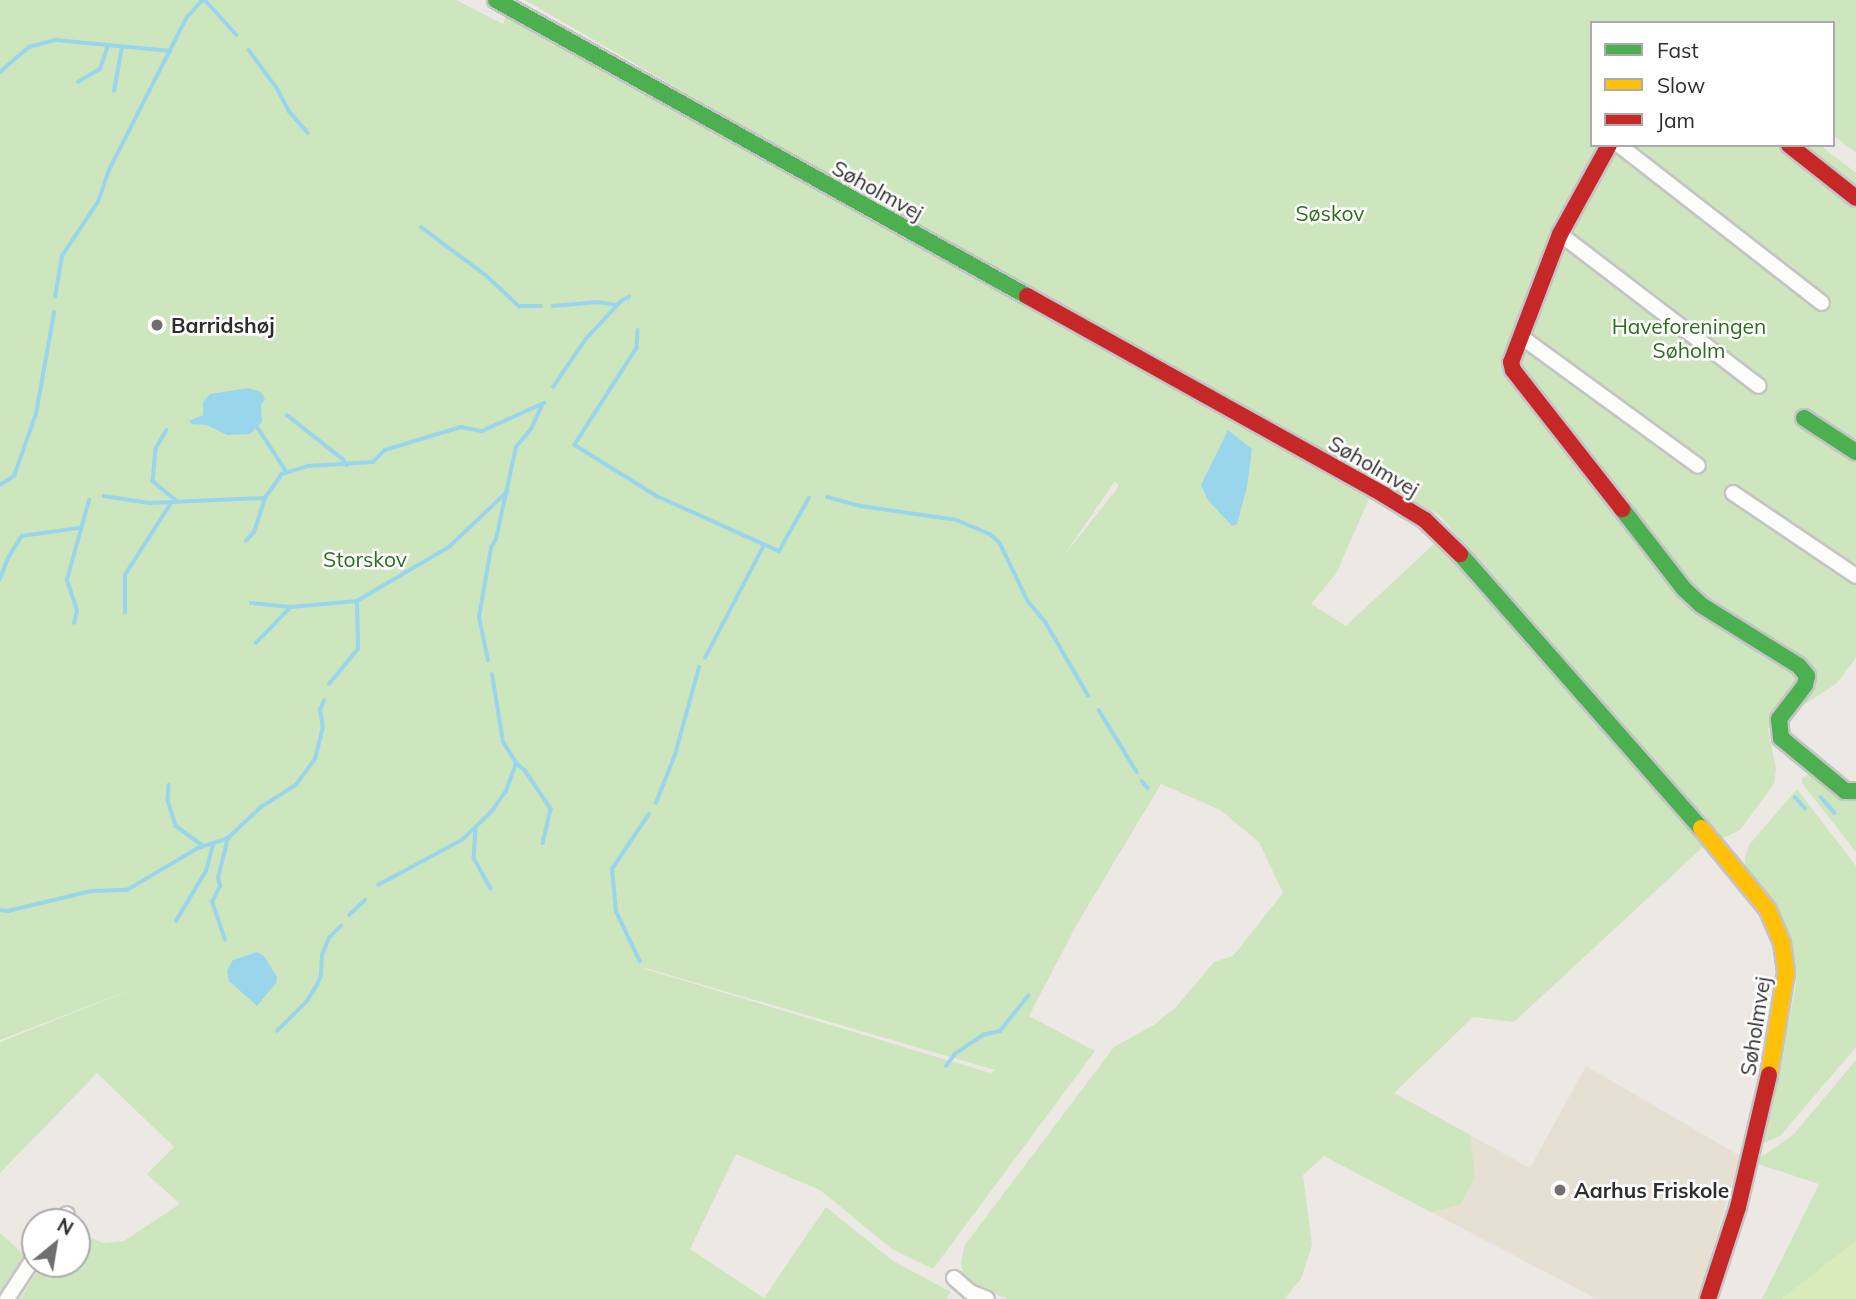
<!DOCTYPE html>
<meta charset="utf-8">
<style>
body{margin:0}
#map{position:relative;width:1856px;height:1299px;overflow:hidden;background:#ece8e4;font-family:Mulish,sans-serif}
div>[style]{position:absolute}
[style*='--x']{left:calc(var(--x)*1px);top:calc(var(--y)*1px);width:calc(var(--w)*1px);rotate:calc(var(--a)*1deg)}
.education>*{inset:0;background:#e6e0d3}
.green>*{inset:0;background:#cee6be}
.pitch>*{inset:0;background:#d9eabb}
.water>*{inset:0;background:#99d6ec}
.stream>*{height:3.5px;margin:-1.75px;padding:0 1.75px;transform-origin:1.75px;border-radius:1.75px;background:#99d6ec}
.roads{filter:drop-shadow(2px 0 #c5c4c5) drop-shadow(-2px 0 #c5c4c5) drop-shadow(0 2px #c5c4c5) drop-shadow(0 -2px #c5c4c5)}
.street>*{height:14px;margin:-7px;padding:0 7px;transform-origin:7px;border-radius:7px;background:#fcfcfb}
.fast>*{height:16px;margin:-8px;padding:0 8px;transform-origin:8px;border-radius:8px;background:#4caf50}
.slow>*{height:16px;margin:-8px;padding:0 8px;transform-origin:8px;border-radius:8px;background:#ffc107}
.jam>*{height:16px;margin:-8px;padding:0 8px;transform-origin:8px;border-radius:8px;background:#c62828}
.dots>*{width:19px;height:19px;translate:-50% -50%;box-sizing:border-box;border:4px solid #fff;border-radius:50%}
span{translate:-50% -50%;white-space:nowrap;text-align:center;line-height:1.15;-webkit-text-stroke:5px #fff;paint-order:stroke}
.street-label{font-size:21px;color:#2e2e2e}
.park-label{font-size:21px;color:#2c6e1b}
.poi-label{font-size:21px;color:#2e2e2e;font-weight:700}
.left{translate:0 -50%;text-align:left}
.legend{position:absolute;left:1590px;top:21px;width:245px;height:126px;box-sizing:border-box;background:#fff;border:2px solid #ababab;margin:0;padding:9px 12px;list-style:none;font-size:21px;color:#2e2e2e}
.legend li{display:flex;align-items:center;gap:14px;height:35px}
.legend b{width:35px;border:2px solid #ababab}
.north{position:absolute;left:21px;top:1208px;width:70px;height:70px;box-sizing:border-box;background:#fff;border:2px solid #ababab;border-radius:50%;rotate:30deg;font-size:19px;font-weight:700;line-height:28px;text-align:center;color:#2e2e2e}
.north::after{content:'';display:block;margin:auto;width:24px;height:32px;background:#706f6e;clip-path:polygon(50% 0,100% 100%,50% 72%,0 100%)}
</style>
<div id="map">
<div class="education">
<div style="clip-path:polygon(1586px 1066px,1740px 1156px,1698px 1299px,1597px 1299px,1324px 1156px,1394px 1093px,1530px 1168px)"></div>
</div>
<div class="green">
<div style="clip-path:polygon(evenodd,0 0,456px 0,503px 24px,507px 14px,1369px 499px,1336px 574px,1311px 604px,1346px 626px,1437px 541px,1705px 845px,1514px 1022px,1473px 1017px,1394px 1093px,1470px 1135px,1475px 1177px,1460px 1205px,1431px 1212px,1324px 1156px,1303px 1175px,1312px 1245px,1301px 1279px,1284px 1299px,1007px 1299px,976px 1285px,963px 1274px,961px 1262px,965px 1245px,1114px 1047px,1154px 1025px,1177px 1006px,1214px 962px,1233px 956px,1283px 893px,1259px 842px,1220px 810px,1161px 784px,1077px 924px,1029px 1016px,1095px 1051px,933px 1269px,892px 1249px,820px 1190px,736px 1154px,690px 1249px,764px 1298px,826px 1207px,893px 1261px,951px 1292px,946px 1299px,20px 1299px,42px 1264px,77px 1264px,77px 1232px,103px 1243px,124px 1241px,180px 1204px,147px 1174px,174px 1147px,97px 1073px,0 1173px,0 1042px,151px 982px,0 1040px,0 0,1115px 481px,1119px 486px,1063px 557px,1115px 481px,0 0,645px 969px,645px 968px,995px 1070px,990px 1073px,645px 969px)"></div>
<div style="clip-path:polygon(525px 0,1856px 0,1856px 153px,1833px 135px,1833px 23px,1592px 23px,1592px 145px,1820px 145px,1856px 173px,1856px 658px,1836px 684px,1768px 728px,1776px 769px,1774px 784px,1740px 830px,1721px 839px,1438px 514px,1040px 299px)"></div>
<div style="clip-path:polygon(1809px 774px,1856px 798px,1856px 852px,1802px 783px,1802px 778px)"></div>
<div style="clip-path:polygon(1797px 789px,1856px 866px,1856px 1047px,1780px 1136px,1764px 1143px,1796px 984px,1792px 949px,1745px 866px,1745px 857px,1749px 845px)"></div>
<div style="clip-path:polygon(1856px 1060px,1856px 1241px,1782px 1299px,1762px 1299px,1819px 1184px,1758px 1164px,1758px 1159px,1793px 1135px)"></div>
<div style="clip-path:polygon(0 1233px,27px 1257px,7px 1280px,0 1293px)"></div>
</div>
<div class="pitch">
<div style="clip-path:polygon(1856px 1241px,1856px 1299px,1782px 1299px)"></div>
</div>
<div class="water">
<div style="clip-path:polygon(248px 388px,261px 392px,265px 399px,261px 405px,262px 422px,250px 434px,227px 435px,207px 425px,192px 424px,189px 421px,203px 415px,203px 402px,210px 394px)"></div>
<div style="clip-path:polygon(1228px 430px,1252px 449px,1247px 487px,1237px 524px,1232px 526px,1208px 500px,1201px 485px)"></div>
<div style="clip-path:polygon(257px 952px,264px 956px,277px 977px,276px 983px,257px 1006px,229px 981px,227px 970px,233px 960px)"></div>
</div>
<div class="stream">
<div style="--x:205;--y:0;--w:47;--a:47.6"></div>
<div style="--x:249;--y:50;--w:47;--a:53.6"></div>
<div style="--x:277;--y:88;--w:26;--a:62"></div>
<div style="--x:289;--y:111;--w:29;--a:49"></div>
<div style="--x:0;--y:72;--w:38;--a:-41"></div>
<div style="--x:29;--y:47;--w:28;--a:-15"></div>
<div style="--x:56;--y:40;--w:115;--a:5.5"></div>
<div style="--x:78;--y:82;--w:26;--a:-31"></div>
<div style="--x:100;--y:69;--w:24;--a:-71"></div>
<div style="--x:114;--y:91;--w:45;--a:-79.7"></div>
<div style="--x:421;--y:227;--w:82;--a:36.6"></div>
<div style="--x:487;--y:276;--w:44;--a:43.2"></div>
<div style="--x:519;--y:306;--w:22;--a:0"></div>
<div style="--x:55;--y:297;--w:42;--a:-80.3"></div>
<div style="--x:62;--y:256;--w:65;--a:-56.3"></div>
<div style="--x:98;--y:202;--w:34;--a:-71"></div>
<div style="--x:109;--y:170;--w:172;--a:-63"></div>
<div style="--x:187;--y:17;--w:23;--a:-47"></div>
<div style="--x:553;--y:306;--w:45;--a:-5.1"></div>
<div style="--x:598;--y:302;--w:18;--a:9"></div>
<div style="--x:638;--y:330;--w:18;--a:93"></div>
<div style="--x:637;--y:348;--w:115;--a:122.6"></div>
<div style="--x:575;--y:445;--w:97;--a:31.9"></div>
<div style="--x:657;--y:496;--w:134;--a:24.3"></div>
<div style="--x:779;--y:551;--w:61;--a:-60.5"></div>
<div style="--x:553;--y:387;--w:58;--a:-55.5"></div>
<div style="--x:586;--y:339;--w:52;--a:-47.4"></div>
<div style="--x:621;--y:301;--w:9;--a:-27"></div>
<div style="--x:287;--y:415;--w:71;--a:38.2"></div>
<div style="--x:343;--y:459;--w:7;--a:56"></div>
<div style="--x:258;--y:428;--w:53;--a:56.6"></div>
<div style="--x:167;--y:430;--w:22;--a:120"></div>
<div style="--x:156;--y:449;--w:32;--a:95"></div>
<div style="--x:153;--y:481;--w:31;--a:40"></div>
<div style="--x:0;--y:485;--w:17;--a:-33"></div>
<div style="--x:14;--y:476;--w:66;--a:-70.5"></div>
<div style="--x:36;--y:414;--w:103;--a:-79.9"></div>
<div style="--x:104;--y:496;--w:47;--a:8.7"></div>
<div style="--x:150;--y:503;--w:115;--a:-2.5"></div>
<div style="--x:827;--y:497;--w:35;--a:15"></div>
<div style="--x:861;--y:506;--w:97;--a:8.3"></div>
<div style="--x:957;--y:520;--w:36;--a:23"></div>
<div style="--x:990;--y:534;--w:13;--a:42"></div>
<div style="--x:1000;--y:543;--w:64;--a:64.2"></div>
<div style="--x:1028;--y:601;--w:26;--a:50"></div>
<div style="--x:1045;--y:621;--w:86;--a:59.8"></div>
<div style="--x:246;--y:541;--w:12;--a:-48"></div>
<div style="--x:254;--y:532;--w:36;--a:-72"></div>
<div style="--x:265;--y:498;--w:29;--a:-55"></div>
<div style="--x:282;--y:474;--w:28;--a:-17"></div>
<div style="--x:309;--y:466;--w:64;--a:-3.6"></div>
<div style="--x:373;--y:462;--w:17;--a:-45"></div>
<div style="--x:385;--y:450;--w:79;--a:-16.8"></div>
<div style="--x:461;--y:427;--w:21;--a:11"></div>
<div style="--x:482;--y:431;--w:68;--a:-24.3"></div>
<div style="--x:0;--y:579;--w:22;--a:-69"></div>
<div style="--x:8;--y:558;--w:26;--a:-58"></div>
<div style="--x:22;--y:536;--w:58;--a:-8"></div>
<div style="--x:251;--y:603;--w:40;--a:5.7"></div>
<div style="--x:291;--y:607;--w:66;--a:-5.2"></div>
<div style="--x:125;--y:613;--w:38;--a:-90"></div>
<div style="--x:125;--y:575;--w:85;--a:-57.4"></div>
<div style="--x:74;--y:623;--w:12;--a:-76"></div>
<div style="--x:77;--y:611;--w:33;--a:-108"></div>
<div style="--x:67;--y:580;--w:83;--a:-74.6"></div>
<div style="--x:256;--y:643;--w:50;--a:-45.8"></div>
<div style="--x:705;--y:658;--w:127;--a:-62.4"></div>
<div style="--x:488;--y:661;--w:45;--a:-101.6"></div>
<div style="--x:479;--y:617;--w:70;--a:-80.1"></div>
<div style="--x:491;--y:548;--w:10;--a:-61"></div>
<div style="--x:496;--y:539;--w:94;--a:-77.7"></div>
<div style="--x:516;--y:447;--w:23;--a:-50"></div>
<div style="--x:531;--y:429;--w:26;--a:-65"></div>
<div style="--x:329;--y:684;--w:45;--a:-50.4"></div>
<div style="--x:358;--y:649;--w:48;--a:-91.2"></div>
<div style="--x:357;--y:601;--w:107;--a:-30.4"></div>
<div style="--x:449;--y:547;--w:80;--a:-43.5"></div>
<div style="--x:1099;--y:710;--w:73;--a:58.5"></div>
<div style="--x:516;--y:763;--w:11;--a:38"></div>
<div style="--x:525;--y:770;--w:47;--a:56.3"></div>
<div style="--x:551;--y:809;--w:35;--a:103"></div>
<div style="--x:1142;--y:781;--w:9;--a:49"></div>
<div style="--x:169;--y:785;--w:15;--a:94"></div>
<div style="--x:168;--y:800;--w:27;--a:73"></div>
<div style="--x:176;--y:826;--w:34;--a:36"></div>
<div style="--x:1795;--y:797;--w:15;--a:48"></div>
<div style="--x:1821;--y:797;--w:21;--a:49"></div>
<div style="--x:656;--y:803;--w:52;--a:-68.4"></div>
<div style="--x:675;--y:755;--w:91;--a:-74.7"></div>
<div style="--x:476;--y:830;--w:28;--a:94"></div>
<div style="--x:474;--y:858;--w:35;--a:61"></div>
<div style="--x:378;--y:885;--w:95;--a:-28.2"></div>
<div style="--x:462;--y:840;--w:42;--a:-44"></div>
<div style="--x:492;--y:811;--w:24;--a:-55"></div>
<div style="--x:506;--y:791;--w:30;--a:-70"></div>
<div style="--x:516;--y:763;--w:25;--a:-122"></div>
<div style="--x:503;--y:742;--w:68;--a:-99.3"></div>
<div style="--x:0;--y:910;--w:8;--a:7"></div>
<div style="--x:8;--y:911;--w:85;--a:-13.5"></div>
<div style="--x:91;--y:891;--w:36;--a:-2"></div>
<div style="--x:127;--y:890;--w:82;--a:-30.6"></div>
<div style="--x:198;--y:848;--w:32;--a:-18"></div>
<div style="--x:228;--y:838;--w:45;--a:-43.2"></div>
<div style="--x:261;--y:807;--w:41;--a:-32.2"></div>
<div style="--x:296;--y:785;--w:32;--a:-54"></div>
<div style="--x:315;--y:759;--w:32;--a:-76"></div>
<div style="--x:323;--y:728;--w:18;--a:-99"></div>
<div style="--x:320;--y:710;--w:10;--a:-66"></div>
<div style="--x:349;--y:915;--w:22;--a:-43"></div>
<div style="--x:176;--y:921;--w:58;--a:-59"></div>
<div style="--x:206;--y:871;--w:27;--a:-75"></div>
<div style="--x:225;--y:940;--w:40;--a:-108.9"></div>
<div style="--x:212;--y:902;--w:18;--a:-63"></div>
<div style="--x:220;--y:886;--w:8;--a:-104"></div>
<div style="--x:218;--y:878;--w:41;--a:-76"></div>
<div style="--x:640;--y:962;--w:55;--a:-115.6"></div>
<div style="--x:616;--y:912;--w:43;--a:-95.3"></div>
<div style="--x:612;--y:869;--w:66;--a:-56.1"></div>
<div style="--x:277;--y:1031;--w:42;--a:-45"></div>
<div style="--x:307;--y:1001;--w:19;--a:-58"></div>
<div style="--x:317;--y:985;--w:11;--a:-68"></div>
<div style="--x:321;--y:975;--w:20;--a:-87"></div>
<div style="--x:322;--y:955;--w:18;--a:-68"></div>
<div style="--x:329;--y:938;--w:17;--a:-45"></div>
<div style="--x:946;--y:1066;--w:15;--a:-53"></div>
<div style="--x:955;--y:1054;--w:34;--a:-34"></div>
<div style="--x:983;--y:1035;--w:17;--a:-13"></div>
<div style="--x:1000;--y:1031;--w:45;--a:-51.3"></div>
</div>
<div class="roads">
<div class="street">
<div style="--x:1619;--y:145;--w:257;--a:37.9"></div>
<div style="--x:1560;--y:234;--w:250;--a:37.4"></div>
<div style="--x:1520;--y:336;--w:220;--a:36.1"></div>
<div style="--x:1733;--y:493;--w:148;--a:34"></div>
<div style="--x:62;--y:1222;--w:9;--a:-58"></div>
<div style="--x:954;--y:1278;--w:21;--a:41"></div>
<div style="--x:970;--y:1292;--w:18;--a:22"></div>
<div style="--x:7;--y:1299;--w:51;--a:-56.9"></div>
</div>
<div class="fast">
<div style="--x:496;--y:0;--w:608;--a:29.14"></div>
<div style="--x:1804;--y:418;--w:62;--a:33.2"></div>
<div style="--x:1622;--y:509;--w:101;--a:52.2"></div>
<div style="--x:1684;--y:589;--w:23;--a:43"></div>
<div style="--x:1701;--y:605;--w:115;--a:31.9"></div>
<div style="--x:1799;--y:666;--w:13;--a:51"></div>
<div style="--x:1807;--y:676;--w:9;--a:103"></div>
<div style="--x:1805;--y:685;--w:43;--a:127.4"></div>
<div style="--x:1779;--y:719;--w:19;--a:84"></div>
<div style="--x:1781;--y:738;--w:83;--a:39.6"></div>
<div style="--x:1845;--y:791;--w:11;--a:0"></div>
<div style="--x:1460;--y:554;--w:365;--a:48.7"></div>
</div>
<div class="slow">
<div style="--x:1701;--y:828;--w:106;--a:50.7"></div>
<div style="--x:1768;--y:910;--w:36;--a:67"></div>
<div style="--x:1782;--y:943;--w:30;--a:82"></div>
<div style="--x:1786;--y:973;--w:103;--a:99.5"></div>
</div>
<div class="jam">
<div style="--x:1609;--y:145;--w:102;--a:118.8"></div>
<div style="--x:1560;--y:234;--w:137;--a:110.9"></div>
<div style="--x:1511;--y:362;--w:8;--a:76"></div>
<div style="--x:1513;--y:370;--w:177;--a:51.9"></div>
<div style="--x:1789;--y:145;--w:85;--a:38.3"></div>
<div style="--x:1027;--y:296;--w:409;--a:29.1"></div>
<div style="--x:1384;--y:495;--w:48;--a:31.4"></div>
<div style="--x:1425;--y:520;--w:49;--a:44.2"></div>
<div style="--x:1708;--y:1299;--w:97;--a:-71.9"></div>
<div style="--x:1738;--y:1207;--w:136;--a:-76.8"></div>
</div>
</div>
<div class="dots">
<div style="left:157px;top:325px;background:#706f6e"></div>
<div style="left:1560px;top:1190px;background:#706f6e"></div>
</div>
<div class="street-label">
<span style="left:878px;top:190px;rotate:29deg">Søholmvej</span>
<span style="left:1374px;top:466px;rotate:30deg">Søholmvej</span>
<span style="left:1755px;top:1026px;rotate:-81deg">Søholmvej</span>
</div>
<div class="park-label">
<span style="left:1330px;top:213px">Søskov</span>
<span style="left:1689px;top:338px">Haveforeningen<br>Søholm</span>
<span style="left:365px;top:559px">Storskov</span>
</div>
<div class="poi-label">
<span class="left" style="left:171px;top:325px">Barridshøj</span>
<span class="left" style="left:1574px;top:1190px">Aarhus Friskole</span>
</div>
<ul class="legend">
<li><b style="height:9px;background:#4caf50"></b>Fast</li>
<li><b style="height:9px;background:#ffc107"></b>Slow</li>
<li><b style="height:9px;background:#c62828"></b>Jam</li>
</ul>
<div class="north">N</div>
</div>
